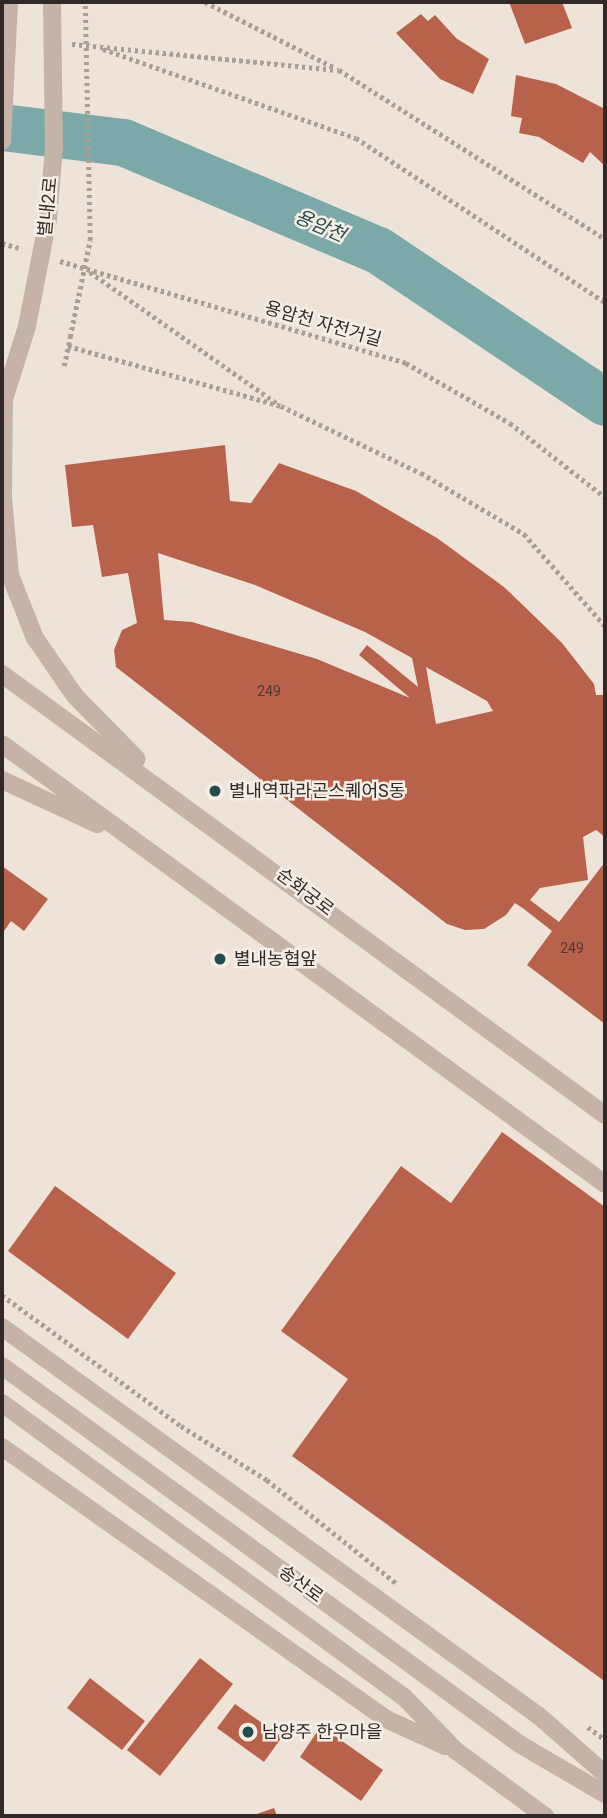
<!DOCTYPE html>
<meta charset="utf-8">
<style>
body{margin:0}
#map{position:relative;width:607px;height:1818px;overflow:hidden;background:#eee3d9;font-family:Roboto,"Noto Sans KR",sans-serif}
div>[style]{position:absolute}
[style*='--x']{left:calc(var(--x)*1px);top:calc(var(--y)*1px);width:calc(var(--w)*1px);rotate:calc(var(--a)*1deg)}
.river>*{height:47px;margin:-23.5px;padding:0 23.5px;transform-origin:23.5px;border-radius:23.5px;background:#7ba8a8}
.building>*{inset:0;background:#b9624b}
.path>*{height:4.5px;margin-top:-2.25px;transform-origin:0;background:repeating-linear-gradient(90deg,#b09d91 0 3.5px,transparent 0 7px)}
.minor>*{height:18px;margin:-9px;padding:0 9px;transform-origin:9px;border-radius:9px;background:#c4b3a6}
.path-bridge>*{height:4.5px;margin-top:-2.25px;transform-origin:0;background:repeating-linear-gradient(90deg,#b09d91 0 3.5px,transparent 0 7px)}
.minor-bridge>*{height:18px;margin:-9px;padding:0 9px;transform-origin:9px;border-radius:9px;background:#c4b3a6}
.dots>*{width:19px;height:19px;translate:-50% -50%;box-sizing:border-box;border:4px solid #f6ede4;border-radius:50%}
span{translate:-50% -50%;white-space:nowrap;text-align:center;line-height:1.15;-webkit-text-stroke:5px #f6ede4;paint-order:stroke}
.number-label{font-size:14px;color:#53372f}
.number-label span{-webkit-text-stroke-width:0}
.street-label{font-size:18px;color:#312926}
.poi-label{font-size:18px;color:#312926}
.left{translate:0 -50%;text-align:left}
.water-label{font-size:19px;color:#204d4e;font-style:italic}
.frame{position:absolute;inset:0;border:4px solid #312926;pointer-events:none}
</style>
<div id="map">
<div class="river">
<div style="--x:2;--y:127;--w:122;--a:7.1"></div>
<div style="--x:123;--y:142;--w:277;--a:23"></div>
<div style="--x:378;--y:250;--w:273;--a:33.8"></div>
</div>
<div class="building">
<div style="clip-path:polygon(509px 2px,562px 2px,572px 28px,525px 44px)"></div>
<div style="clip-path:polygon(421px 14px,428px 21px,435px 15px,456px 38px,489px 59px,473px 94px,440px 79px,396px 33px)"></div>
<div style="clip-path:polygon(516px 75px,556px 84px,605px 109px,605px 166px,590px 152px,583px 163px,539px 137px,519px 133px,522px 118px,511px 116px)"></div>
<div style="clip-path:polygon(evenodd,225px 445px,230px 501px,251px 503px,279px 463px,356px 491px,437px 538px,504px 587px,562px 643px,594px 684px,596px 695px,605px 695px,605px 837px,596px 830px,583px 837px,588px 880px,540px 888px,530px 900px,559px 922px,605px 862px,605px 1024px,527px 965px,552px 931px,524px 909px,515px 903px,506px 915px,484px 929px,465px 930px,447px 924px,116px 667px,114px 650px,122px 630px,137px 623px,128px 573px,102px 577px,93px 525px,72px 527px,65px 465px,225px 445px,158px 553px,255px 585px,365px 632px,412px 658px,418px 687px,367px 645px,359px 655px,410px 698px,317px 659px,192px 622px,164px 620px,158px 553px,225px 445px,426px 667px,487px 701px,493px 711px,436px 724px,426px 667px)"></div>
<div style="clip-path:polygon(2px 866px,48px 899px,24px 931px,11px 921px,2px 934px)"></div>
<div style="clip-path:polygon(502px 1132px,605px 1207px,603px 1680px,292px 1456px,348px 1379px,281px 1331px,401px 1166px,451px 1203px)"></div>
<div style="clip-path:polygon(55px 1186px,176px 1273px,128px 1339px,8px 1251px)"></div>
<div style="clip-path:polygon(200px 1658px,233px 1684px,160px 1776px,127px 1750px)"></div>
<div style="clip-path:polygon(90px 1678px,145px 1721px,122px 1750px,67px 1708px)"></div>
<div style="clip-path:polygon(235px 1704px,282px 1737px,264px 1762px,217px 1728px)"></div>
<div style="clip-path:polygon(321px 1726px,383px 1770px,361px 1801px,300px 1757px)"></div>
<div style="clip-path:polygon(274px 1808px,277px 1816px,251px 1816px)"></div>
</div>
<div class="path">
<div style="--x:205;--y:2;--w:146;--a:26.9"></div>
<div style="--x:72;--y:44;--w:268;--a:5.6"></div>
<div style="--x:339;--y:70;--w:315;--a:32.4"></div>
<div style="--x:103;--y:49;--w:268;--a:19.4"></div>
<div style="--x:356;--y:138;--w:298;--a:33.4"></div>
<div style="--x:2;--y:243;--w:21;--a:17"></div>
<div style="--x:60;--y:261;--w:361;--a:16.4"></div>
<div style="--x:406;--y:363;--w:120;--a:30"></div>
<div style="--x:510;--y:423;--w:120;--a:37.9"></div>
<div style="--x:90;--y:272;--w:230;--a:35.1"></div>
<div style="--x:68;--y:346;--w:221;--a:15.7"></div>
<div style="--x:281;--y:406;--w:155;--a:25.6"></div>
<div style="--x:421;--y:473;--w:120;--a:30.6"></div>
<div style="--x:524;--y:534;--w:123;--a:48.6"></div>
<div style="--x:64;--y:366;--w:30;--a:-78"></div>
<div style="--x:2;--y:1295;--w:222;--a:36.2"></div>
<div style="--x:181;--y:1426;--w:102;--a:32.1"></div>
<div style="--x:267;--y:1480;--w:165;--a:38.6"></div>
<div style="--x:588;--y:1727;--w:21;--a:37"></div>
</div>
<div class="minor">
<div style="--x:4;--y:398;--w:99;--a:90.6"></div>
<div style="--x:3;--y:497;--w:78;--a:84.9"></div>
<div style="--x:10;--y:575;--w:68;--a:68.4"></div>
<div style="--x:35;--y:638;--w:70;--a:55.4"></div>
<div style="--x:75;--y:696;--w:88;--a:45.5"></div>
<div style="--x:2;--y:406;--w:84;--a:-72.6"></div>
<div style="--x:2;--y:674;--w:747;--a:36.18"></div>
<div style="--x:2;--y:744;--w:746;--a:36.12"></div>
<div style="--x:2;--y:780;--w:105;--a:24.9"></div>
<div style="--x:2;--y:1327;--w:663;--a:35.92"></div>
<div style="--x:539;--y:1716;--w:88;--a:41.3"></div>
<div style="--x:2;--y:1366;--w:643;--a:36.14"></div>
<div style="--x:521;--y:1745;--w:97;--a:30.3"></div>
<div style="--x:2;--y:1403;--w:498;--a:36.2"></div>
<div style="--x:404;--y:1697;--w:74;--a:46.1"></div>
<div style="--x:455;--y:1750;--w:112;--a:36.3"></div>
<div style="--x:2;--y:1447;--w:471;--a:35.3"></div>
<div style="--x:386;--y:1719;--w:65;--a:24.6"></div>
</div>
<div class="path-bridge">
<div style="--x:70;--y:337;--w:99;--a:-78.3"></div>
<div style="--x:90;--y:240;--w:238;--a:-91.2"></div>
</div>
<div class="minor-bridge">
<div style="--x:2;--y:141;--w:139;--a:-87.1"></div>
<div style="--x:27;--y:326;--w:109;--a:-78.9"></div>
<div style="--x:48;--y:219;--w:71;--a:-85.2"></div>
<div style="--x:54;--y:148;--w:146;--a:-90.8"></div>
</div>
<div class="dots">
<div style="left:215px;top:791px;background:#204d4e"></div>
<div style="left:220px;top:959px;background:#204d4e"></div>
<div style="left:248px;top:1732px;background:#204d4e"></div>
</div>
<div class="number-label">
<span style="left:269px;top:691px">249</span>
<span style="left:572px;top:948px">249</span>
</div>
<div class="street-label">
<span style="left:48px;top:207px;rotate:-84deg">별내2로</span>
<span style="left:323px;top:324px;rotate:16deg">용암천 자전거길</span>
<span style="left:305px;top:892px;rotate:37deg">순화궁로</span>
<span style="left:301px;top:1584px;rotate:36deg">송산로</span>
</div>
<div class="poi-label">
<span class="left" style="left:229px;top:791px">별내역파라곤스퀘어S동</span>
<span class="left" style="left:234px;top:959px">별내농협앞</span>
<span class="left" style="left:262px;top:1732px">남양주 한우마을</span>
</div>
<div class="water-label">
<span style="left:320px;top:226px;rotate:23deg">용암천</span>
</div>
<div class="frame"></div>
</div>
